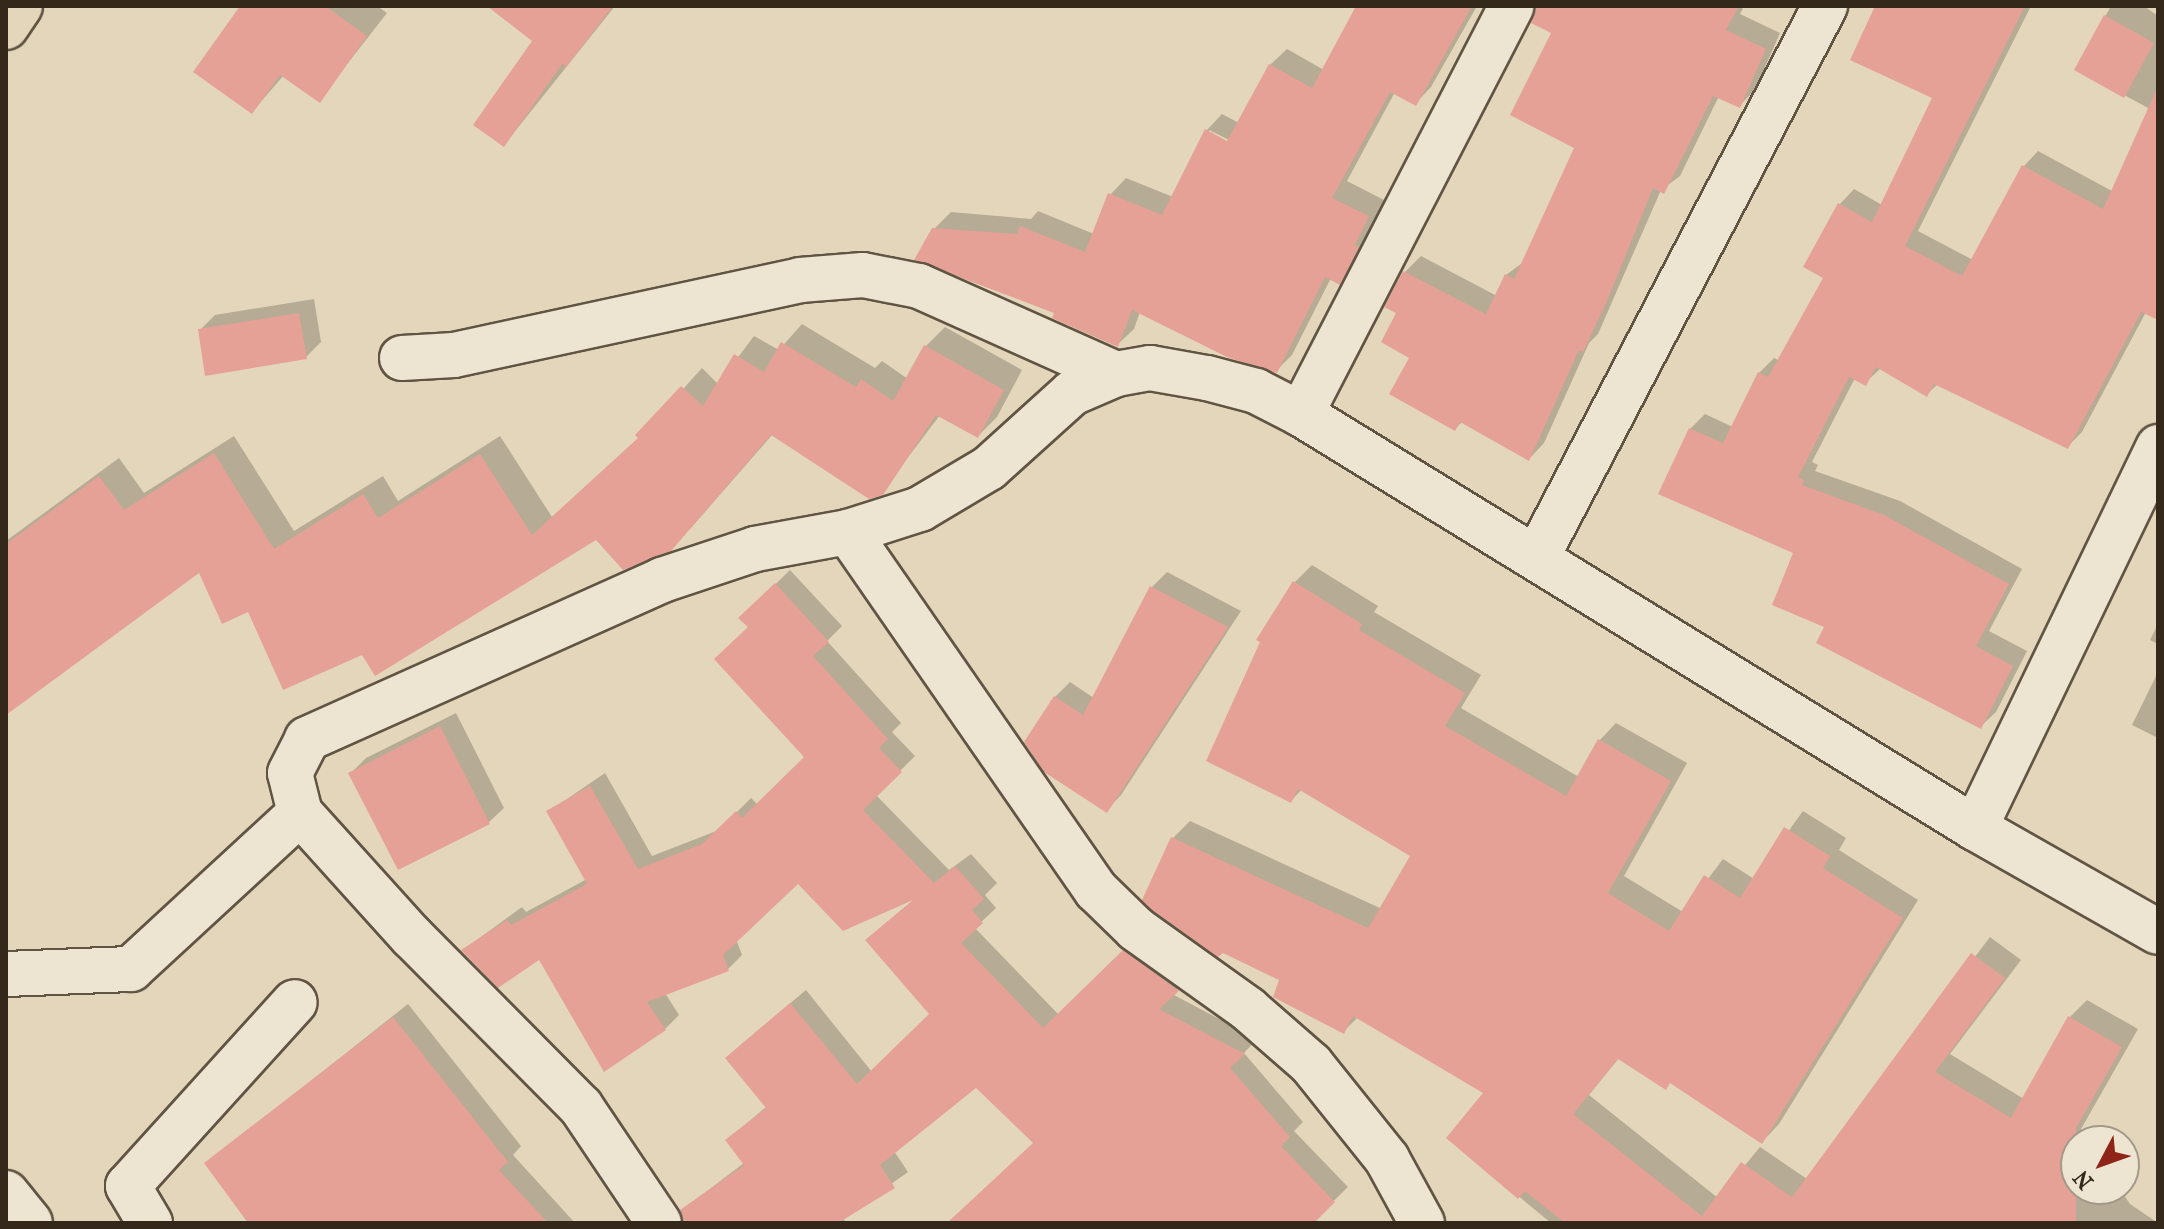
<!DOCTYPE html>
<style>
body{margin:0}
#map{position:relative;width:2164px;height:1229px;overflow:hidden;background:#e4d6ba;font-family:"IM FELL French Canon",serif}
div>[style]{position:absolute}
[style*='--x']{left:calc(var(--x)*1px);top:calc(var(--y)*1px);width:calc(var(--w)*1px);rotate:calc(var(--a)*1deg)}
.shadow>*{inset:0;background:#0003}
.building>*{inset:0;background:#e5a196}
.roads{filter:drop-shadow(2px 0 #605443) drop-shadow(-2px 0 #605443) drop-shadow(0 2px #605443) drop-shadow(0 -2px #605443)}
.minor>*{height:44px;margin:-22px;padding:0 22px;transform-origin:22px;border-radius:22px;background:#ede4d2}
.tertiary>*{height:44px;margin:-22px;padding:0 22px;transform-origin:22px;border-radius:22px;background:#ede4d2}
.primary>*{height:44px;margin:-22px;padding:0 22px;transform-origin:22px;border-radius:22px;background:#e4d6ba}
span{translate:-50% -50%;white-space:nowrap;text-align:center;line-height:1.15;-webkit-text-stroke:7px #ede4d2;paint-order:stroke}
.frame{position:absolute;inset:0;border:8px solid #34281b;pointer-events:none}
.north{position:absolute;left:2060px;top:1125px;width:80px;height:80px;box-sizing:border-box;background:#ede4d2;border:2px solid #a39989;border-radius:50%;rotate:229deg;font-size:22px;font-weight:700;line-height:32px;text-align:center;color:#34281b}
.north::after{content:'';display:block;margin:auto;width:28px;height:36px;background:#8f2418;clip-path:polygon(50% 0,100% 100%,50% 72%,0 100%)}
</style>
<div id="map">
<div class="shadow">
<div style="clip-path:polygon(242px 6px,377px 6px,387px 13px,319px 100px,284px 75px,252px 112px)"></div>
<div style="clip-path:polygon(511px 6px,615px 6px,504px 145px,535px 41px)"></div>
<div style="clip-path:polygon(evenodd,1358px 6px,1477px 6px,1431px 87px,1415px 104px,1395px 92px,1347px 181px,1384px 200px,1356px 266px,1339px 282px,1331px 278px,1292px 355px,1276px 371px,1140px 312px,1134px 329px,1117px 345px,1056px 312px,934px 229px,951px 212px,1031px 219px,1038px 211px,1094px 234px,1110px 195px,1126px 178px,1173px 197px,1206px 131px,1222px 114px,1239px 123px,1270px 65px,1287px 49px,1324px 70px,1358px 6px,1209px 130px,1237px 144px,1235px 147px,1209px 134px,1209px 130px)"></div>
<div style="clip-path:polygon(1548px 6px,1744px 6px,1740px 14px,1780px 33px,1755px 90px,1739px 106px,1719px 96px,1680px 176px,1661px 190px,1598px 334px,1589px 343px,1544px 443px,1529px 459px,1463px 421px,1455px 429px,1412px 357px,1399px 312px,1387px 307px,1405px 272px,1421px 256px,1497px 296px,1506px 275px,1525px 261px,1577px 147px)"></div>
<div style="clip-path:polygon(1879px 6px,2031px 6px,1918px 231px,1973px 260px,2024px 166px,2038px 151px,2112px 191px,2150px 109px,2076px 69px,2111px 6px,2144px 6px,2158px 16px,2158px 318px,2146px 312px,2082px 432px,2068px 446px,1938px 384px,1927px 394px,1881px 368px,1865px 383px,1855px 378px,1812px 462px,1818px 465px,1815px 471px,1900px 501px,2022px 569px,1989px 631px,2027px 651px,1996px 712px,1981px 726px,1827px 626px,1795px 552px,1690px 429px,1705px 414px,1733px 427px,1759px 373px,1774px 358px,1780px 361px,1826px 277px,1840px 204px,1854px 189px,1882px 205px,1935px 97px)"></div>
<div style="clip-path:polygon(314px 299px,321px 342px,306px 357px,200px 330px,215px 315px)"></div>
<div style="clip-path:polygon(802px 324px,875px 368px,882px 361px,908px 379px,926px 346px,945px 327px,1022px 370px,997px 417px,978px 436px,940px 415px,881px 493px,773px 434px,690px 529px,596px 537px,363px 653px,250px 610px,200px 570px,6px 713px,6px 541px,119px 458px,144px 493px,234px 436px,294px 531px,383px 476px,398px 501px,500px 436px,552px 517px,640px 437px,702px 368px,718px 384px,754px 336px,779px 350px)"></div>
<div style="clip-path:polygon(1312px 565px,1378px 606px,1374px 612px,1481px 675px,1461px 708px,1579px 777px,1599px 741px,1616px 723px,1687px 763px,1624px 876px,1683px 912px,1723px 859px,1754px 879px,1803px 811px,1846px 838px,1839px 850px,1918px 900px,1779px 1124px,1762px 1142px,1671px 1081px,1619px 1058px,1589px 1095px,1718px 1198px,1760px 1147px,1807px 1179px,1990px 937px,2021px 960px,1950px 1054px,2024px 1099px,2070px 1017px,2087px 1000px,2138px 1029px,2081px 1129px,2101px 1141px,2076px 1141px,2076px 1189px,2120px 1189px,2130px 1204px,2158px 1223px,1551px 1223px,1448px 1138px,1486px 1093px,1358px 1017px,1344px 1031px,1282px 978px,1173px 838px,1190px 821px,1380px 908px,1412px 855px,1302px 789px,1291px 801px,1295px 582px)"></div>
<div style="clip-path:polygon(790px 570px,842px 626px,827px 641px,901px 723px,892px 732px,915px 756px,876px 795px,949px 870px,971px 854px,997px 883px,985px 895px,996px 908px,975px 928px,1059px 1015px,1138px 937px,1192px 975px,1172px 994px,1257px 1039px,1244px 1053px,1303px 1122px,1294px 1131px,1348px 1187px,1311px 1223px,961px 1223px,1035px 1143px,976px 1085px,894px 1151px,908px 1172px,843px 1218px,846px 1223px,686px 1223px,682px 1210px,744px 1163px,728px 1140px,767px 1106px,727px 1058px,742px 1044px,806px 990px,872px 1072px,932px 1014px,915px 898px,798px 881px,736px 939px,742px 955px,728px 969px,665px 993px,679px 1015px,665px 1029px,539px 957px,463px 950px,522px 907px,526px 912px,587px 879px,548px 812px,605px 773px,652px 856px,719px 830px,751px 798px,758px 805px,807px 757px,750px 627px,741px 618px)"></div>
<div style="clip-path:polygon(1167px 572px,1241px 611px,1121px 795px,1107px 810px,1055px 697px,1070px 682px,1094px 698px,1152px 587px)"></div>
<div style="clip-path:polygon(2158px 624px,2158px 644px,2150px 640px)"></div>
<div style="clip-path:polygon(2158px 672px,2158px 738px,2132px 725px)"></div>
<div style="clip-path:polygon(456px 713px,504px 808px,489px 822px,351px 773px,366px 758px)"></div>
<div style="clip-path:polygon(408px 1004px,521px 1146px,513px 1155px,575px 1223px,251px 1223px,206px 1164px)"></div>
<div style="clip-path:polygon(2124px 1154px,2136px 1162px,2124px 1183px)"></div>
</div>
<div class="building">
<div style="clip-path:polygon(240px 6px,325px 6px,367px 36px,320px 103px,280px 75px,252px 114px,193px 72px)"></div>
<div style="clip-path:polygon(487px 6px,613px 6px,566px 67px,562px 64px,504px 147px,473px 125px,532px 41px)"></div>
<div style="clip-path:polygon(1356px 6px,1472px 6px,1416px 106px,1390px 92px,1332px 198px,1369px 216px,1355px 245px,1359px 247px,1340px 285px,1325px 277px,1277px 373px,1227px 357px,1132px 310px,1118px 347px,1052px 318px,1054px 313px,914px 260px,932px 228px,1017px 234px,1020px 226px,1085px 252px,1108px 193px,1162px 215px,1205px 129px,1227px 141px,1269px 64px,1312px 88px)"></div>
<div style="clip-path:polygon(1537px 6px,1739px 6px,1726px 30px,1766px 49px,1740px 108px,1713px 96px,1664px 194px,1653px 188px,1607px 301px,1583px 352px,1579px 350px,1529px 461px,1460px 422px,1455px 431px,1389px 394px,1409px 358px,1381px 342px,1396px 313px,1384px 307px,1403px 271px,1486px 314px,1505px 274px,1514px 279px,1574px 148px,1510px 115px,1551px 33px,1531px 23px)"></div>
<div style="clip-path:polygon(1875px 6px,2025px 6px,1905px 246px,1962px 276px,2022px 165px,2103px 209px,2158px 86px,2158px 320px,2141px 312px,2068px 449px,1934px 384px,1927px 397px,1876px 367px,1866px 386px,1849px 377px,1798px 477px,1804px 480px,1802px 485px,1884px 515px,2009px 584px,1976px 646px,2013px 666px,1981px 729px,1816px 643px,1824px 627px,1772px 605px,1793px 553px,1658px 494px,1689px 428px,1723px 443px,1758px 372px,1768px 377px,1823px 278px,1803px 267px,1838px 203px,1872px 222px,1932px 98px,1850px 60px)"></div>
<div style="clip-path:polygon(2104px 15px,2154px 43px,2124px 98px,2074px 70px)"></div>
<div style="clip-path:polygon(299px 313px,307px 359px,205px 376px,198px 329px)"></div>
<div style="clip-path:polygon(781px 342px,856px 387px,861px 379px,893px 401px,924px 345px,1004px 390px,978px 438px,936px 415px,883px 495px,869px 499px,771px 435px,671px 551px,623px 570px,596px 540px,375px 676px,362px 655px,283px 690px,248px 612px,222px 624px,199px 573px,6px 715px,6px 544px,99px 476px,124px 510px,214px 453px,274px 549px,363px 494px,378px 518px,480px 454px,532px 535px,638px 438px,635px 435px,681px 386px,703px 406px,734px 354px,764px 372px)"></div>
<div style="clip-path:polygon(1293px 581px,1362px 624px,1359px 630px,1465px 693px,1445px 726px,1566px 796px,1598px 739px,1671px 781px,1608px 893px,1669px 931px,1704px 875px,1740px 898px,1784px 827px,1830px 856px,1823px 868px,1903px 918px,1762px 1144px,1670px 1083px,1666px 1090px,1618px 1059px,1573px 1114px,1702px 1216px,1741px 1162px,1792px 1197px,1971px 953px,2005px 978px,1935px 1072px,2011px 1118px,2068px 1016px,2122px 1047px,2076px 1128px,2076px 1223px,1565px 1223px,1525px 1191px,1518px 1199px,1446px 1138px,1483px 1093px,1353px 1016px,1344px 1034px,1273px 997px,1279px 980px,1223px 953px,1218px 957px,1152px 910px,1142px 900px,1171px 837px,1368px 928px,1410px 856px,1298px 789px,1291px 803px,1206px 761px,1260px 642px,1256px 640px)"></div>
<div style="clip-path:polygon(775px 583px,829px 642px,813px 656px,888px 739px,879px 748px,902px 772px,863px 810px,934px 883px,955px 866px,984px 899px,972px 910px,983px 923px,961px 943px,1043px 1028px,1123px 950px,1179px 991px,1159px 1009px,1245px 1054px,1230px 1068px,1290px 1137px,1281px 1146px,1335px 1202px,1314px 1223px,947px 1223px,1033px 1143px,976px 1088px,880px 1165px,895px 1188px,838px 1223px,684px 1223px,680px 1210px,744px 1165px,725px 1140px,766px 1108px,725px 1058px,790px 1003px,857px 1084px,929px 1014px,865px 940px,913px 900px,843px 931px,798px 884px,723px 955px,729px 971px,647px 1002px,666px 1030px,604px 1072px,539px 960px,498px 988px,461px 950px,507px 920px,511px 925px,587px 884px,546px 811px,590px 786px,638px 869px,702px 844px,736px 811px,742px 818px,804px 757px,714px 659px,748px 627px,738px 618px)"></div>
<div style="clip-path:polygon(1150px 586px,1228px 627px,1107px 813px,1044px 772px,1024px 742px,1054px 696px,1083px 715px)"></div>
<div style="clip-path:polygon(440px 726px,490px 824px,398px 870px,348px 773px)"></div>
<div style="clip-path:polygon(393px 1017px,508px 1162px,499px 1170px,548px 1223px,248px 1223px,204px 1163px)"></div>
</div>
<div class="roads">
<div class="minor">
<div style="--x:402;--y:358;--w:52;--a:-3.3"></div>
<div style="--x:454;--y:355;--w:354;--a:-12.2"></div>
<div style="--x:800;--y:280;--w:63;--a:-4.5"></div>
<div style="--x:863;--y:275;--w:57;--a:11.1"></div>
<div style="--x:919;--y:286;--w:216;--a:24.1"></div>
<div style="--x:1301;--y:414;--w:459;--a:-62.7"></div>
<div style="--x:848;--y:532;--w:436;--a:55.3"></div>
<div style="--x:1096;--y:890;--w:56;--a:44.3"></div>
<div style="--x:1136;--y:929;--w:138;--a:35.5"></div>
<div style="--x:1248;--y:1009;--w:84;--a:41.1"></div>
<div style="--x:1311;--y:1064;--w:122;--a:51.3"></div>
<div style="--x:1387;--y:1159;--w:73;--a:61.3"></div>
<div style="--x:1537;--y:557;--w:622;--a:-62.4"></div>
<div style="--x:1975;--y:828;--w:423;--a:-64.3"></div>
<div style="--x:6;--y:974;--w:125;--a:-2.3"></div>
<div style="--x:131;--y:969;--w:230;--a:-42.7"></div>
<div style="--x:150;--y:1223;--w:43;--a:-120.7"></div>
<div style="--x:128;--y:1186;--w:248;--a:-47.8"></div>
<div style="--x:659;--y:1223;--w:140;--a:-123.9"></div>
<div style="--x:581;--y:1107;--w:240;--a:-134.8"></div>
<div style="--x:412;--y:937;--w:167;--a:-132.1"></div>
<div style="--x:300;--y:813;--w:41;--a:-104"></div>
<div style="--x:290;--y:773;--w:38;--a:-63"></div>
<div style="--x:307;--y:739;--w:389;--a:-24.1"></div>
<div style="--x:662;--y:580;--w:98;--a:-18.4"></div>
<div style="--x:755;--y:549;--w:95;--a:-10.4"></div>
<div style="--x:848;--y:532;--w:76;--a:-17.7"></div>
<div style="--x:920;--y:509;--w:80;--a:-30.7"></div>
<div style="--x:989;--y:468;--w:112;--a:-42.1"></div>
<div style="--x:1072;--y:393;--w:48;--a:-23.4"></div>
<div style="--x:1116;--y:374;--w:35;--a:-10"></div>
<div style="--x:1150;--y:368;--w:58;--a:10"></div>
<div style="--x:1207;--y:378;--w:51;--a:14.9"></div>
<div style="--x:1256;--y:391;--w:51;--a:27.1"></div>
<div style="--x:1301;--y:414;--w:791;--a:31.56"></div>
<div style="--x:1975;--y:828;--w:210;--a:29.6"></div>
</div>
<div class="tertiary">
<div style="--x:6;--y:1193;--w:38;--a:51"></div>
</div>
<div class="primary">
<div style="--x:6;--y:27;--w:25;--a:-56"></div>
</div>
</div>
<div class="frame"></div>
<div class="north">N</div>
</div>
